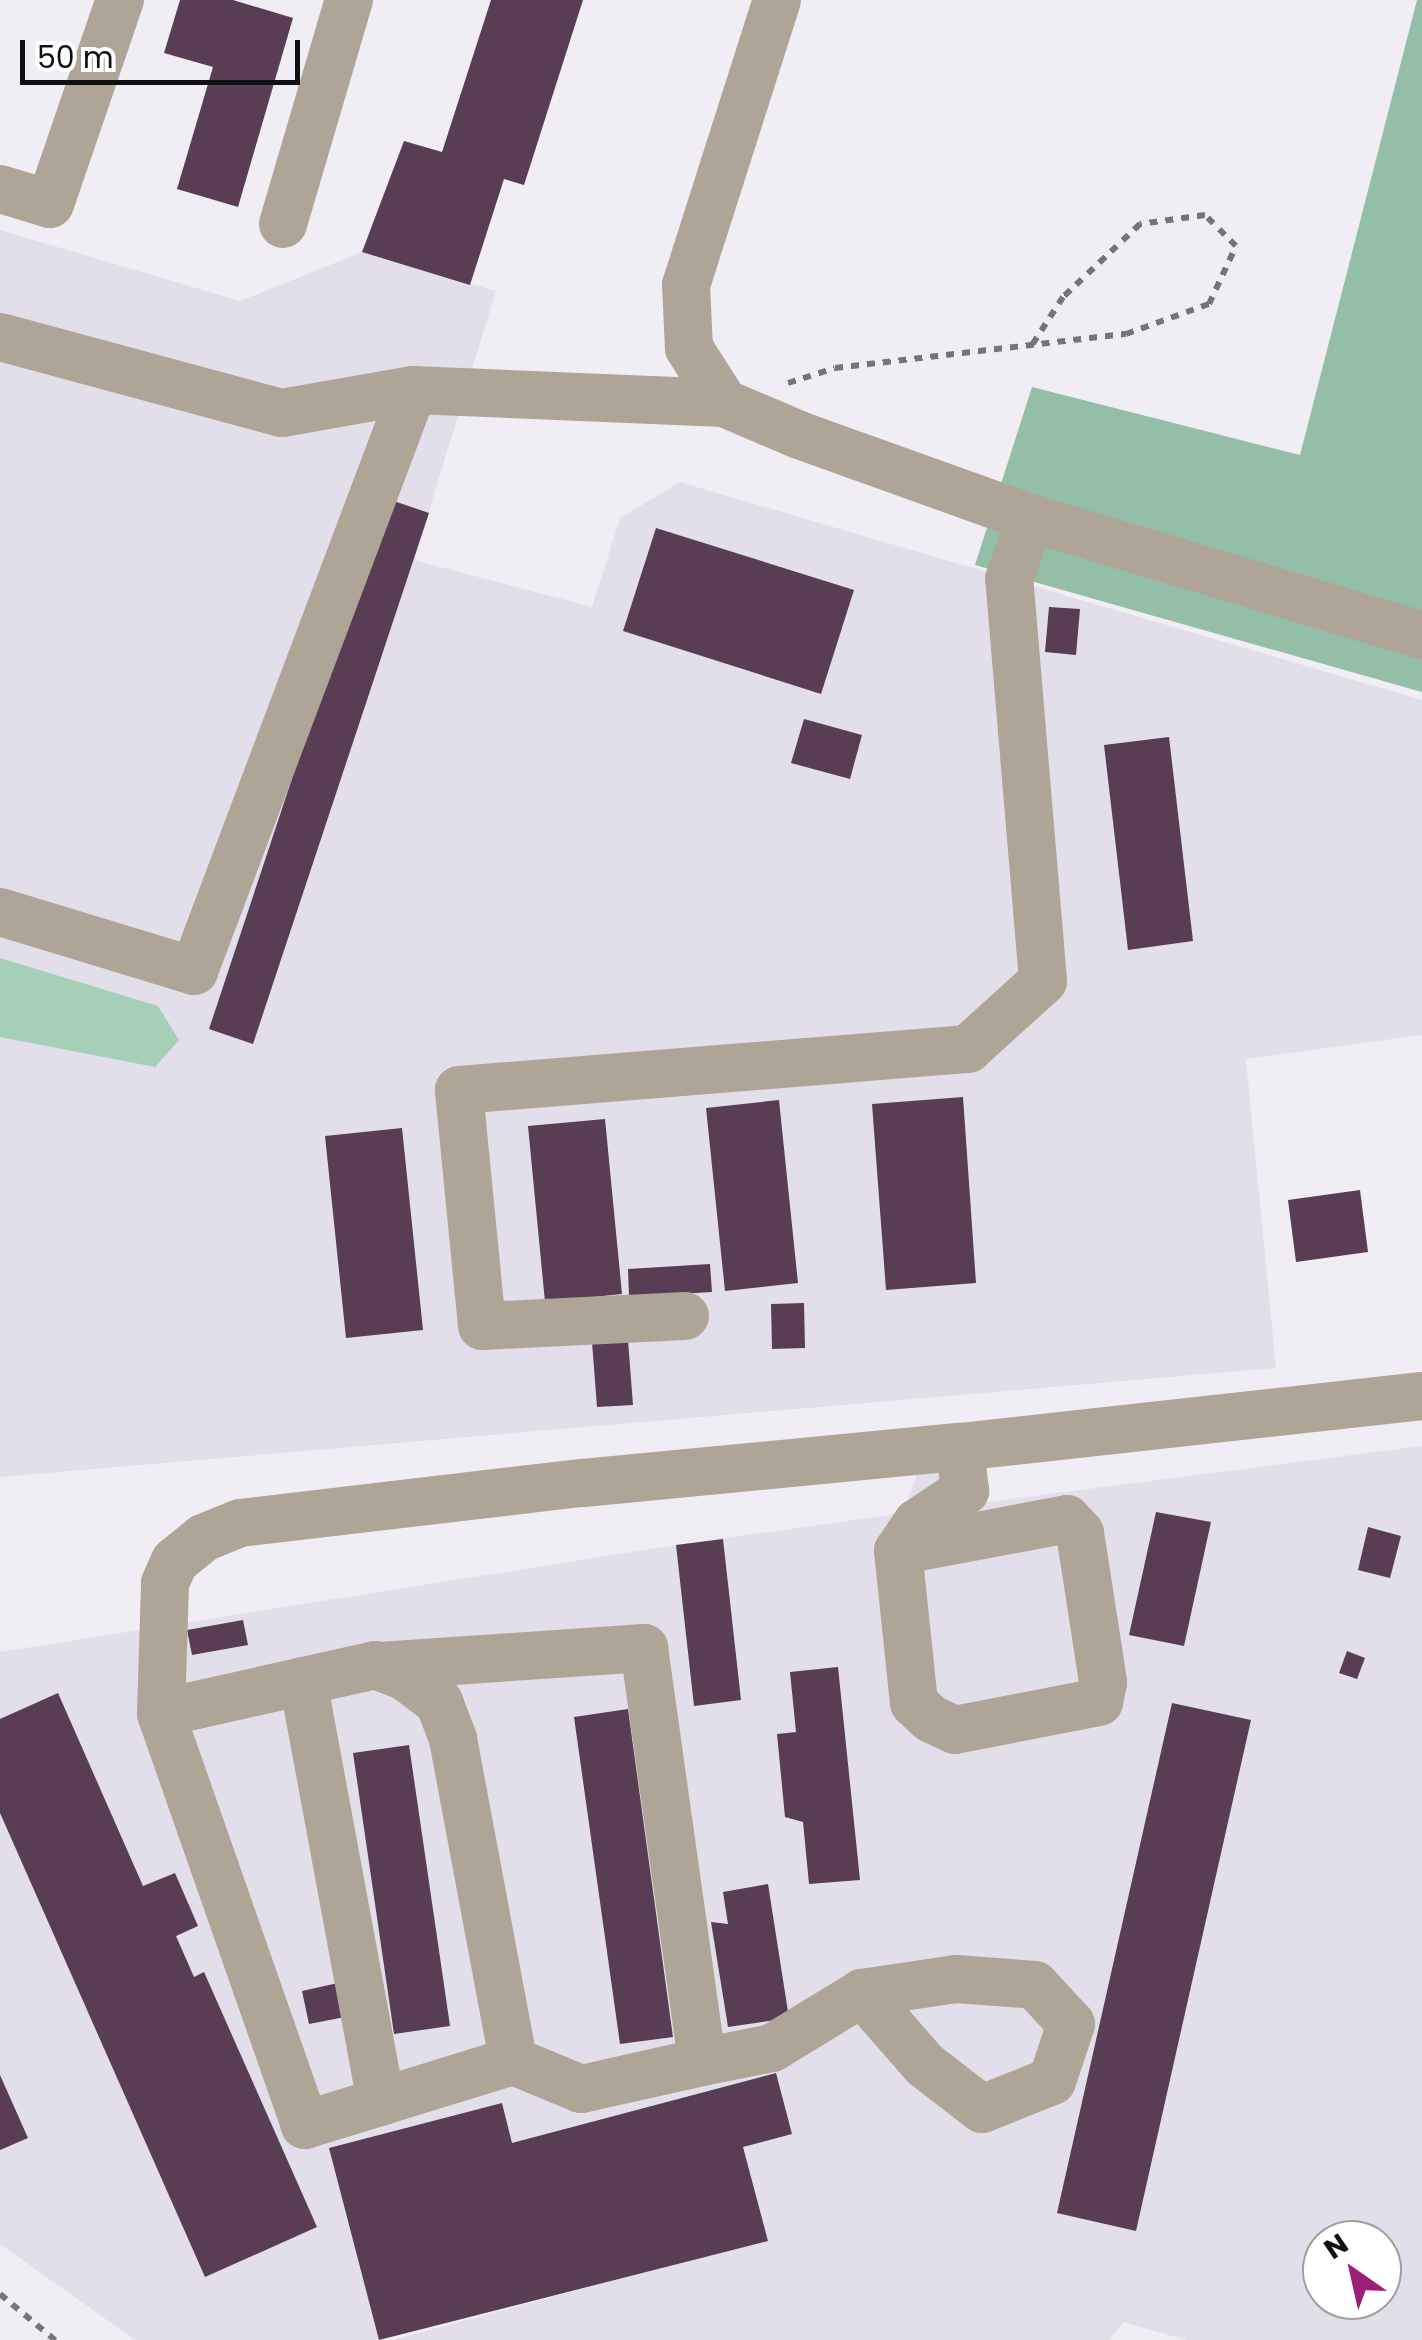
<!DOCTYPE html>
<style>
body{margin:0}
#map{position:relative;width:1422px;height:2340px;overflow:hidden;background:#f0eef4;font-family:Poppins,sans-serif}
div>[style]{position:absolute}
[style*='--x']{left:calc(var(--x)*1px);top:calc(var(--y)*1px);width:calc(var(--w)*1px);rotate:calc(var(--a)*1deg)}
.built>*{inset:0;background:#e2dfeb}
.green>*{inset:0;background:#a6cfb7}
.forest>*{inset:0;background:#95bea6}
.building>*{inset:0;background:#593d55}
.path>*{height:6px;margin-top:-3px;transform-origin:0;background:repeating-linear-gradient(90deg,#757478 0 8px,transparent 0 16px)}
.minor>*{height:48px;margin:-24px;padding:0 24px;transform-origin:24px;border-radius:24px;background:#afa596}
span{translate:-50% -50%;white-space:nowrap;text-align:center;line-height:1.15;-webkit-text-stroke:10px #fff;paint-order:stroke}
.north{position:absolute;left:1302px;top:2220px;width:100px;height:100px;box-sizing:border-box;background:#fff;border:2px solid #9f9fa0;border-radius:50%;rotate:326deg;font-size:28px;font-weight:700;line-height:40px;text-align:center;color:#101012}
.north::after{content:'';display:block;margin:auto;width:35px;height:45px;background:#9c1f76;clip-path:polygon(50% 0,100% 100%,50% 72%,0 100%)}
.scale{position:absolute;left:20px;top:40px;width:280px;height:45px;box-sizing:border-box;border:5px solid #101012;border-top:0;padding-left:12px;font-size:30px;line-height:35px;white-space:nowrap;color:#101012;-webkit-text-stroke:8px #fff;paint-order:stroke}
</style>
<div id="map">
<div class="built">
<div style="clip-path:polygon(0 230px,240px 301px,362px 252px,496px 291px,414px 560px,592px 607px,620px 518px,680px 482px,1422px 700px,1422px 1035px,1246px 1059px,1276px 1368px,0 1477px)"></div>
<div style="clip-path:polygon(evenodd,1422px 1446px,1422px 2340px,1186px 2340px,1123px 2322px,1109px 2340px,392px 2340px,641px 2273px,375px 2340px,135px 2340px,0 2244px,0 1652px,676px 1545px,903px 1513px,918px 1472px,980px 1465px,987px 1502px,1422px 1446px,1322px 2240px,1382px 2240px,1382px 2300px,1322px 2300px,1322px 2240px)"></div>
</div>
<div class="green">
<div style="clip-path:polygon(0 958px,158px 1006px,179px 1040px,155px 1067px,0 1037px)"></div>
</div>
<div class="forest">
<div style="clip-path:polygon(1417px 0,1422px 0,1422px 692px,975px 565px,1032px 387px,1300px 455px)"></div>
</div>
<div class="building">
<div style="clip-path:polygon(180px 0,233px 0,293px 18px,238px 207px,177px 189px,213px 67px,164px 53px)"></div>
<div style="clip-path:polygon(491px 0,583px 0,524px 185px,504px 179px,470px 285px,362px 252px,404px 141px,442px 152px)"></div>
<div style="clip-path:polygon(385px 498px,429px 513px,253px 1044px,209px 1029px)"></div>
<div style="clip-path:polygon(656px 528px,854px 590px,821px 694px,623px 631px)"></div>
<div style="clip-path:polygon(1049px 607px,1080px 609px,1076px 655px,1045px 652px)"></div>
<div style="clip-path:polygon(804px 719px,862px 735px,850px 779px,791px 763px)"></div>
<div style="clip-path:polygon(1169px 737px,1193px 941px,1128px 950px,1104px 745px)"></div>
<div style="clip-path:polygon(963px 1097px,976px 1283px,886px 1290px,872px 1104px)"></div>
<div style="clip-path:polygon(779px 1100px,798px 1283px,725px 1291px,706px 1108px)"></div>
<div style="clip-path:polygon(605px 1119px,622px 1294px,545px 1302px,528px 1126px)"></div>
<div style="clip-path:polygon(402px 1128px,423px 1330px,346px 1338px,325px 1136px)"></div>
<div style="clip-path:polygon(1360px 1190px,1368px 1252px,1296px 1262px,1288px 1200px)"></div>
<div style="clip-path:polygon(710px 1264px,712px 1292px,629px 1297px,628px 1269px)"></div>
<div style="clip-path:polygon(804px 1303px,805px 1348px,772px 1349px,771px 1304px)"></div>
<div style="clip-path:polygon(628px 1340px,633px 1405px,597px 1407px,592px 1342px)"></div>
<div style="clip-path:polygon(1156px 1512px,1211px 1522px,1184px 1646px,1129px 1635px)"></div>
<div style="clip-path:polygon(1368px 1527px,1401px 1536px,1390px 1578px,1358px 1570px)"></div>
<div style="clip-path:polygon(723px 1539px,741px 1700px,694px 1706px,676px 1545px)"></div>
<div style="clip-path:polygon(243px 1620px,248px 1645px,192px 1655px,187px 1630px)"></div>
<div style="clip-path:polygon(1347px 1651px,1365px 1658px,1357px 1679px,1339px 1673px)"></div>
<div style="clip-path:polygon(838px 1667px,860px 1880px,809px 1884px,803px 1822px,785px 1817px,777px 1734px,796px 1732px,790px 1672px)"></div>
<div style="clip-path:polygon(58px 1693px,143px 1886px,175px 1873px,198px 1926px,176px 1936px,194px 1977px,204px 1972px,317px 2227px,205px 2277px,0 1813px,0 1719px)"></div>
<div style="clip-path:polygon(1172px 1703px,1251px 1720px,1136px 2231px,1057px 2213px)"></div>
<div style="clip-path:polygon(628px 1709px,673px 2037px,620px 2044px,574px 1717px)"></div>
<div style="clip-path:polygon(409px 1745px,450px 2026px,394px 2034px,353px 1753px)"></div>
<div style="clip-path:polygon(768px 1884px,789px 2018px,728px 2027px,711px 1922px,728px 1924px,723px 1892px)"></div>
<div style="clip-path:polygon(338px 1983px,345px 2017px,309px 2024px,302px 1991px)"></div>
<div style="clip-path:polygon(776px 2073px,792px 2134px,743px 2147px,768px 2241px,379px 2340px,329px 2148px,502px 2103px,512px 2143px)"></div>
<div style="clip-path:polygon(0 2075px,28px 2138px,0 2150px)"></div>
</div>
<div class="path">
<div style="--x:788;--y:383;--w:49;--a:-17.7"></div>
<div style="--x:835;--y:368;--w:293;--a:-6.7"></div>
<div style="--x:1126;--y:334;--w:88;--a:-19.9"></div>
<div style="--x:1209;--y:304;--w:64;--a:-65"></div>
<div style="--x:1236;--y:246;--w:44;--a:-135"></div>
<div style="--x:1205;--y:215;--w:66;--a:172.1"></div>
<div style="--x:1140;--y:224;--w:106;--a:136.5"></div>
<div style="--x:1063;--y:297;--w:57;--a:122.9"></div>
<div style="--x:0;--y:2294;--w:72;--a:39.9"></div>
</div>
<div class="minor">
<div style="--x:777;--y:0;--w:299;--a:107.7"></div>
<div style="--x:686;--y:285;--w:63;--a:87.3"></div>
<div style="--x:689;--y:348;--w:65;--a:57.5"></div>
<div style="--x:724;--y:403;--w:82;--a:23.1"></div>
<div style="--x:799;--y:435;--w:246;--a:19.7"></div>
<div style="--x:1031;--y:518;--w:408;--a:16.7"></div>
<div style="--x:0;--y:189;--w:52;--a:16.7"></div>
<div style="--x:50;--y:204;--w:216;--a:-71.1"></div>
<div style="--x:283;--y:224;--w:234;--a:-73.6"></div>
<div style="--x:0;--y:337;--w:292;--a:15.1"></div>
<div style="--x:282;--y:413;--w:133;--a:-10"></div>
<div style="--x:413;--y:390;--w:311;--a:2.4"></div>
<div style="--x:0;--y:912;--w:203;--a:16.9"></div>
<div style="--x:194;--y:971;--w:621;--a:-69.35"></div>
<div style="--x:685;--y:1316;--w:203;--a:177.2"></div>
<div style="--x:482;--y:1326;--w:237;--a:-95.6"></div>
<div style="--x:459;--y:1090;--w:511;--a:-4.61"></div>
<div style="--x:968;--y:1049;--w:101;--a:-42.2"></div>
<div style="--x:1043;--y:981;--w:403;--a:-94.8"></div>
<div style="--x:1009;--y:579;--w:65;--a:-70.2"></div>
<div style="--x:898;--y:1551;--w:172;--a:-10.7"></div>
<div style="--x:1067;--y:1519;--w:19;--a:47"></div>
<div style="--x:1080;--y:1533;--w:151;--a:81.2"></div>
<div style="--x:1103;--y:1682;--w:20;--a:101"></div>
<div style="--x:1099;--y:1702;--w:147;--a:169"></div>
<div style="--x:955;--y:1730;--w:26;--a:-155"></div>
<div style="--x:931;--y:1719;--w:23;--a:-137"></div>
<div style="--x:914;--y:1703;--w:153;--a:-96"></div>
<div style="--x:898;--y:1551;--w:34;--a:-56"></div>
<div style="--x:917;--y:1523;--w:58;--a:-33.7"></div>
<div style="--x:965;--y:1491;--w:44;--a:-96.5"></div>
<div style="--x:380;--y:1666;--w:265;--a:-3.9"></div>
<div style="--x:644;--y:1648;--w:418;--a:82"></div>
<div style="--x:702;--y:2062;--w:124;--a:167.4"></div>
<div style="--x:581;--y:2089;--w:74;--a:-157.6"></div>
<div style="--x:303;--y:1681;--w:428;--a:79.5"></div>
<div style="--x:161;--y:1713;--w:219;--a:-12.6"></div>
<div style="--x:375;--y:1665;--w:31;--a:21"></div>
<div style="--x:404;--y:1676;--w:44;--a:36.6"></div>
<div style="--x:439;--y:1702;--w:40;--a:69"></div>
<div style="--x:453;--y:1739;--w:328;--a:79.4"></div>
<div style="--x:513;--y:2061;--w:218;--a:162.9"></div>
<div style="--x:305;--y:2125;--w:436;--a:-109.3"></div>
<div style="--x:161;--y:1713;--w:130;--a:-88.2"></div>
<div style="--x:165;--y:1583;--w:24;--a:-66"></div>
<div style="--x:175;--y:1561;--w:36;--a:-39"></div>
<div style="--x:203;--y:1538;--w:40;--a:-22"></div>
<div style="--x:240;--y:1523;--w:345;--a:-6.7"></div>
<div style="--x:583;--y:1483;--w:379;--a:-5.5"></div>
<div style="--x:960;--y:1447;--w:465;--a:-6.3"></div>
<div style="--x:702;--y:2062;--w:71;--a:-11.3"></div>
<div style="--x:772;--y:2048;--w:105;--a:-31.4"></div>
<div style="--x:862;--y:1993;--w:95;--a:-8.5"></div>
<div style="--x:956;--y:1979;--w:79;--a:4.3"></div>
<div style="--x:1035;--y:1985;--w:53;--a:47.3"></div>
<div style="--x:1071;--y:2024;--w:60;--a:108.4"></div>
<div style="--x:1052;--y:2081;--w:75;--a:158.2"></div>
<div style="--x:982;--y:2109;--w:72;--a:-142.3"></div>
<div style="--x:925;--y:2065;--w:96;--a:-131.2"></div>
</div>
<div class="north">N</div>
<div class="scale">50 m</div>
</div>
